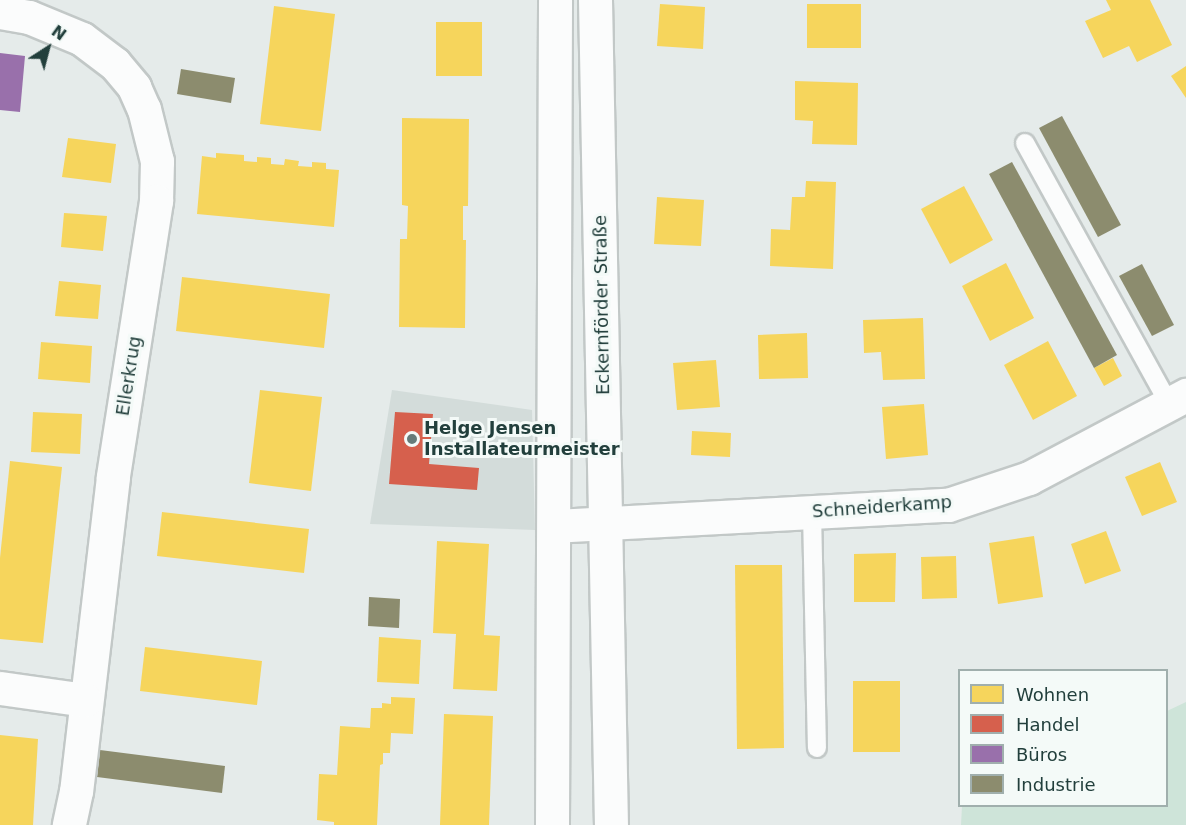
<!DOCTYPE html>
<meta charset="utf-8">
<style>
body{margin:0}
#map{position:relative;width:1186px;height:825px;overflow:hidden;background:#e5ebea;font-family:"DejaVu Sans",sans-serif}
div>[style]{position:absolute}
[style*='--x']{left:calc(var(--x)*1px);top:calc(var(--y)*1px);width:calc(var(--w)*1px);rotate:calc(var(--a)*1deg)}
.built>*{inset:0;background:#d3dcda}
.green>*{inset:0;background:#cee4d9}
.homes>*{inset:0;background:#f6d55c}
.shops>*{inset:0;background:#d6604d}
.offices>*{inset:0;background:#9970ab}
.industry>*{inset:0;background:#8c8c6e}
.roads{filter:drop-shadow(2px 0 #c2c8c7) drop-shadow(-2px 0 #c2c8c7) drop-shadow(0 2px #c2c8c7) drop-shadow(0 -2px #c2c8c7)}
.service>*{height:18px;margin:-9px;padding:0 9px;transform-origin:9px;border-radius:9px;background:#fbfcfc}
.minor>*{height:33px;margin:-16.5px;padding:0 16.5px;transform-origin:16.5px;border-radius:16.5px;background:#fbfcfc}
.tertiary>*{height:33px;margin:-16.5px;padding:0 16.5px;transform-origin:16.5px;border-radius:16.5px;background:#fbfcfc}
.dots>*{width:16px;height:16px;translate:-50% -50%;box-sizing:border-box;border:3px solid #f4faf8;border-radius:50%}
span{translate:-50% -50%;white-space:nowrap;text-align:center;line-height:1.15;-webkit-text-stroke:6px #f4faf8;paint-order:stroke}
.street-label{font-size:18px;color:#223f3c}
.poi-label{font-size:18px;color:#223f3c;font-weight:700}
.left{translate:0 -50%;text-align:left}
.legend{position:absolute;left:958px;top:669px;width:210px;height:138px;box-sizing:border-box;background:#f4faf8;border:2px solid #a0afad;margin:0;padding:8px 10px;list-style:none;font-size:18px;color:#223f3c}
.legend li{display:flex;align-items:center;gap:12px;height:30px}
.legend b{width:30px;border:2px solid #a0afad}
.north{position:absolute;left:18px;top:18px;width:60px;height:60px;-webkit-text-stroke:4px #f4faf8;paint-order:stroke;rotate:36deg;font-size:16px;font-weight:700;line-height:24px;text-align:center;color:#223f3c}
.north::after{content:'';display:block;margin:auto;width:21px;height:27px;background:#223f3c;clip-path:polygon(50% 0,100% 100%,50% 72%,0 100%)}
</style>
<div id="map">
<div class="built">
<div style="clip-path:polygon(392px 390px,532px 410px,535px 530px,370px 524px)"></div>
</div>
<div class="green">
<div style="clip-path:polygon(1186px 702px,1186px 825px,961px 825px,962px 806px,1166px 806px,1167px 711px)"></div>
</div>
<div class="homes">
<div style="clip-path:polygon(1106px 0,1150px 0,1172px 45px,1137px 62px,1129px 46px,1103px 58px,1085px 21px,1111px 10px)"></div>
<div style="clip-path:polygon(660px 4px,705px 7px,703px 49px,657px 46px)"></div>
<div style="clip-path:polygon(807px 4px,861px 4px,861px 48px,807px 48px)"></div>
<div style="clip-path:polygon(274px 6px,335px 14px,321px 131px,260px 124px)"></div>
<div style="clip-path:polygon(436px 22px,482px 22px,482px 76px,436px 76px)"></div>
<div style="clip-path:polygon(1186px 66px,1186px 98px,1171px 76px)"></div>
<div style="clip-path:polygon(795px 81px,858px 83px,857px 145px,812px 144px,813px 121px,795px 120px)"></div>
<div style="clip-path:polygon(402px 118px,469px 119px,468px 206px,463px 206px,463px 240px,466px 240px,465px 328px,399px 327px,400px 239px,407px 239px,408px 206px,402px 205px)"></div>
<div style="clip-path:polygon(68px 138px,116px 144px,111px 183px,62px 177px)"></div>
<div style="clip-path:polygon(216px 153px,244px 155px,244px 161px,257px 162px,257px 157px,271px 158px,271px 164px,284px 165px,285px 159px,299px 161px,298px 166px,312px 167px,312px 162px,326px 163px,326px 169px,339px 170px,334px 227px,197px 214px,202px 156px,216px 158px)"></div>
<div style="clip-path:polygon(806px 181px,836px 182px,833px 269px,770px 266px,771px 229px,790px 230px,792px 197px,805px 197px)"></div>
<div style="clip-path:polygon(964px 186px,993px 240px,950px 264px,921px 209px)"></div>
<div style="clip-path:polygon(657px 197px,704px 200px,701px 246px,654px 244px)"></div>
<div style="clip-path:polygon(64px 213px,107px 216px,103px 251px,61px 247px)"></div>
<div style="clip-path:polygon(1006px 263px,1034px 318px,990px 341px,962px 286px)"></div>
<div style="clip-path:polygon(182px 277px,330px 294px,324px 348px,176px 331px)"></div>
<div style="clip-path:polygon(59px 281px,101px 285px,98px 319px,55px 316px)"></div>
<div style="clip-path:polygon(923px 318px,925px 379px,883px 380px,881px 352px,864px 353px,863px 320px)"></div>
<div style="clip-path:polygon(807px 333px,808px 378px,759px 379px,758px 335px)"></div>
<div style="clip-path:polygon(1048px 341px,1077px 396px,1033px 420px,1004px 365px)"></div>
<div style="clip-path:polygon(41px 342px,92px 346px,90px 383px,38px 379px)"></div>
<div style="clip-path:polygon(1113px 358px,1122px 376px,1104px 386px,1094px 368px)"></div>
<div style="clip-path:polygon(716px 360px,720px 407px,677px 410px,673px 363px)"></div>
<div style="clip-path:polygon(260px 390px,322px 397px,311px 491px,249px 483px)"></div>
<div style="clip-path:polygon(924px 404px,928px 455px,886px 459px,882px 407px)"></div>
<div style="clip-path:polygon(33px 412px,82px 414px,80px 454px,31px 452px)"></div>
<div style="clip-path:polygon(692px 431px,731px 433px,730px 457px,691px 455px)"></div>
<div style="clip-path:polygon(10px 461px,62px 467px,43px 643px,0 639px,0 558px)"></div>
<div style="clip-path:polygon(1160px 462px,1177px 502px,1142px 516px,1125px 477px)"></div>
<div style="clip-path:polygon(162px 512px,309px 529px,304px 573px,157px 556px)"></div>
<div style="clip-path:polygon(1106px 531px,1121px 571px,1085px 584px,1071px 544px)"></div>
<div style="clip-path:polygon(1034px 536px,1043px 597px,998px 604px,989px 543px)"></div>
<div style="clip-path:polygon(437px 541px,489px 544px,484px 635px,500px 636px,497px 691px,453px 689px,456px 634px,433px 633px)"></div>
<div style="clip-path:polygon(896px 553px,895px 602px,854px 602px,854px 554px)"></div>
<div style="clip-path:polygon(956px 556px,957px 598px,922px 599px,921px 557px)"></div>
<div style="clip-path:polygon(735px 565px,782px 565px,784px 748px,737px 749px)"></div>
<div style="clip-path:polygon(379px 637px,421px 640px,419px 684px,377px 682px)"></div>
<div style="clip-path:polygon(145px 647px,262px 661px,257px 705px,140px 691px)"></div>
<div style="clip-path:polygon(853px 681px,900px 681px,900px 752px,853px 752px)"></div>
<div style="clip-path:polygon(391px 697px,415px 698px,413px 734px,391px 733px,390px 753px,383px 753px,383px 764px,380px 765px,377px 825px,334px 825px,334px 822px,317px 820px,319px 774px,337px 775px,340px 726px,370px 728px,371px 708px,382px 708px,382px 703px,391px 704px)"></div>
<div style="clip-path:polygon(444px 714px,493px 716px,489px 825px,440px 825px)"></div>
<div style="clip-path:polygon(0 735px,38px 739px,33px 825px,0 825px)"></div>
</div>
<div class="shops">
<div style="clip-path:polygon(395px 412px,433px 414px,429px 464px,479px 468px,477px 490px,389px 484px)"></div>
</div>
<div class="offices">
<div style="clip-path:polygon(0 53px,25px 56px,20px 112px,0 110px)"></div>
</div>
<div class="industry">
<div style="clip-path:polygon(181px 69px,235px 78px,231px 103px,177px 94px)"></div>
<div style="clip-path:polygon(1062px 116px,1121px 225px,1098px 237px,1039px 128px)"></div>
<div style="clip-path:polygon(1012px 162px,1117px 355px,1094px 368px,989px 174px)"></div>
<div style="clip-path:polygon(1142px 264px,1174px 325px,1152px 336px,1119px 276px)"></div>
<div style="clip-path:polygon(369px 597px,400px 599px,399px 628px,368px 626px)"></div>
<div style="clip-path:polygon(100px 750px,225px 766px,222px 793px,97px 777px)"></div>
</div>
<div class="roads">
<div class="service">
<div style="--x:1025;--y:143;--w:298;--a:61.1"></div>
<div style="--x:812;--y:512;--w:236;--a:88.8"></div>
</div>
<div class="minor">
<div style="--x:0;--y:12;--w:29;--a:10"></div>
<div style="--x:29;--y:17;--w:57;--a:22.5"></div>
<div style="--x:82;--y:39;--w:41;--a:37.1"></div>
<div style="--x:115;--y:64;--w:30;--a:50"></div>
<div style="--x:134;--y:87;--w:24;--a:66"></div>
<div style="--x:144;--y:109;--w:54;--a:76"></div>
<div style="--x:157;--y:161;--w:40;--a:91.4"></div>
<div style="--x:156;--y:201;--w:279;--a:98.9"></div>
<div style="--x:113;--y:477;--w:316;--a:96.7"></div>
<div style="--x:76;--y:791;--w:35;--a:102"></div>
<div style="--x:554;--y:526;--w:395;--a:-3.1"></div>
<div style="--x:948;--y:505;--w:85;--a:-18.4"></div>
<div style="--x:1029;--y:478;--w:178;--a:-27.9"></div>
<div style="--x:0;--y:688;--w:86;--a:8"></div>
</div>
<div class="tertiary">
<div style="--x:595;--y:0;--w:825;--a:88.89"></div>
<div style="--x:552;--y:825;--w:825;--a:-89.79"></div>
</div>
</div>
<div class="dots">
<div style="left:412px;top:439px;background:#667b79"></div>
</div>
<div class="street-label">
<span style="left:602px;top:305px;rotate:-91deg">Eckernförder Straße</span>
<span style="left:129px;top:376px;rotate:-81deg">Ellerkrug</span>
<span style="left:882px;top:507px;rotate:-4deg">Schneiderkamp</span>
</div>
<div class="poi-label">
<span class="left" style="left:424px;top:439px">Helge Jensen<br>Installateurmeister</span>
</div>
<ul class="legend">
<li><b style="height:16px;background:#f6d55c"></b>Wohnen</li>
<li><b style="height:16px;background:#d6604d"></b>Handel</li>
<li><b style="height:16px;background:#9970ab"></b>Büros</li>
<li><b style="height:16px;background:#8c8c6e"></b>Industrie</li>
</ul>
<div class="north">N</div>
</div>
